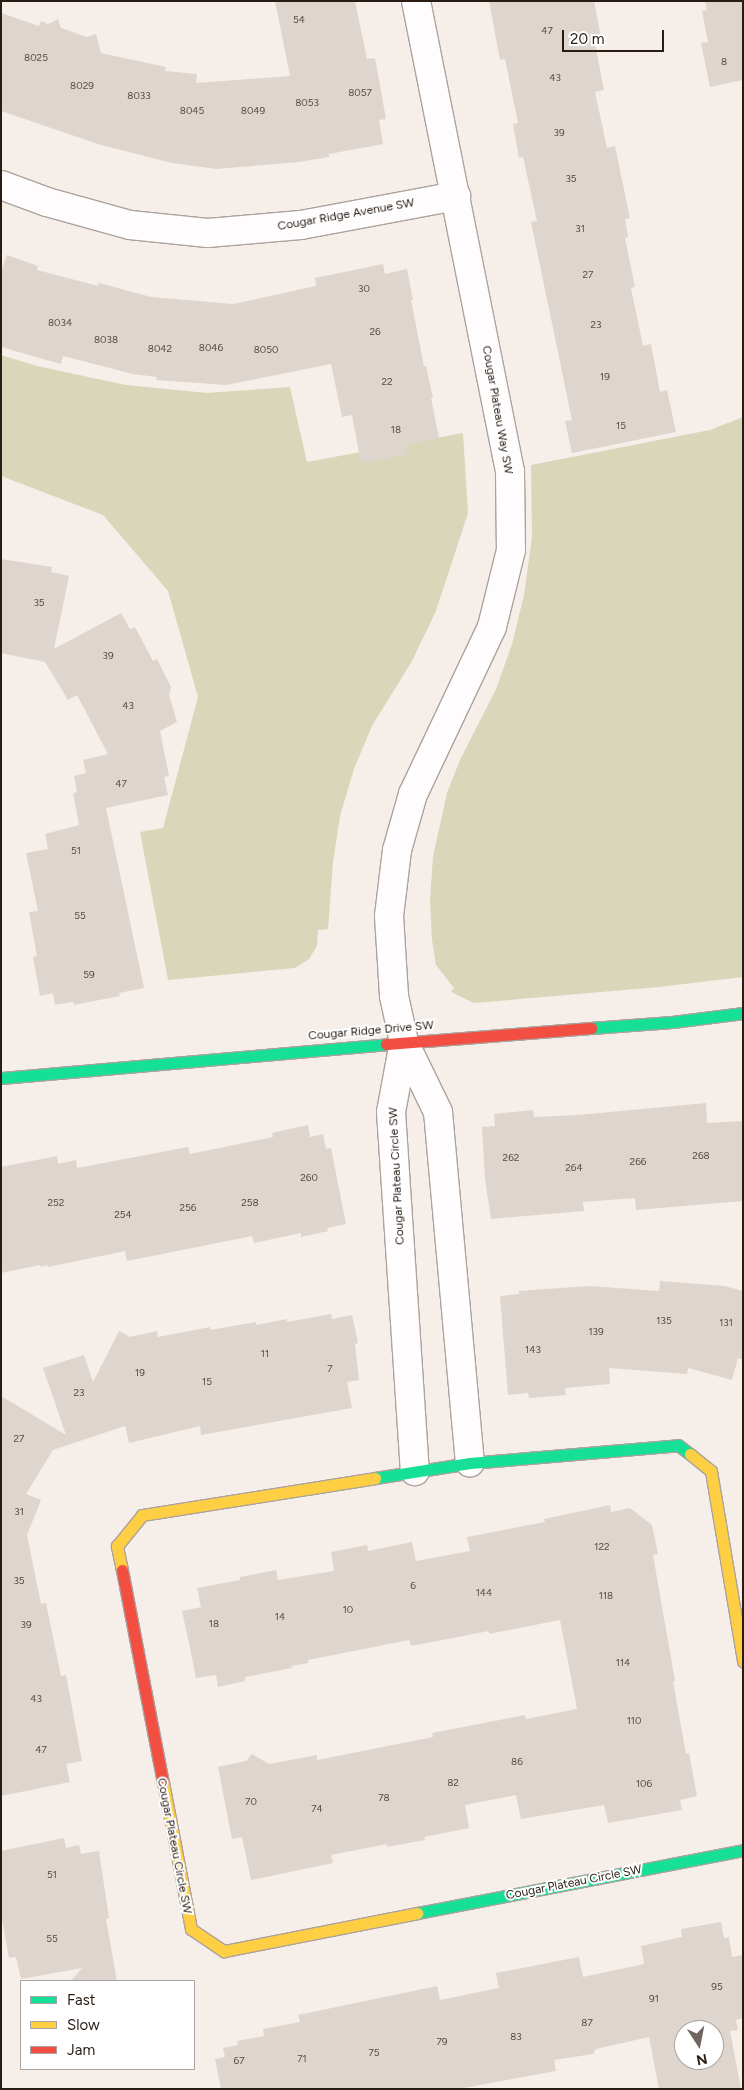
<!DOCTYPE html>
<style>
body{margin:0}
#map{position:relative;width:744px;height:2090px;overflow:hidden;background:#f6eee9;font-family:Figtree,sans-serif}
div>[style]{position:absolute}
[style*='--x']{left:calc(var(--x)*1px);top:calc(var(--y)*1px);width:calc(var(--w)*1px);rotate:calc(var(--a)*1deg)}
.green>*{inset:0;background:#d8d7b9}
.building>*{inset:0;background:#ded5ce}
.roads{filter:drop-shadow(1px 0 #aca29c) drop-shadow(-1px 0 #aca29c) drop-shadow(0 1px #aca29c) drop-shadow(0 -1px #aca29c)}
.street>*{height:28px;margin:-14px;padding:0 14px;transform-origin:14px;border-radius:14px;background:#fefcfc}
.fast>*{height:11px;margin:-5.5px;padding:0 5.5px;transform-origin:5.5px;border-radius:5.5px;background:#16e098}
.slow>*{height:11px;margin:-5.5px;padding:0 5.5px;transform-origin:5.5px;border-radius:5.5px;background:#ffcf43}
.jam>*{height:11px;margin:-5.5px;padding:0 5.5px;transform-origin:5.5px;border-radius:5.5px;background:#f24e42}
span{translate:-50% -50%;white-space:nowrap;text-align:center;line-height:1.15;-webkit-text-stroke:4px #fff;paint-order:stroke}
.number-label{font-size:10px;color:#564b44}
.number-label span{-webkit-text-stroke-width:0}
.street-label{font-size:12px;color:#281c14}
.frame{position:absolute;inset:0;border:2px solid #281c14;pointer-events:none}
.legend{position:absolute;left:20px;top:1980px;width:175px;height:90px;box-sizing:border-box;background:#fff;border:1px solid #a9a4a1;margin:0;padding:6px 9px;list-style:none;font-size:15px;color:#281c14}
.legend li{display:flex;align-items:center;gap:10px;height:25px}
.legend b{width:25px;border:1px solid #a9a4a1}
.north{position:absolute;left:674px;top:2020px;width:50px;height:50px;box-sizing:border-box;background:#fff;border:1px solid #a9a4a1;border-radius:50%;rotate:169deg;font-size:14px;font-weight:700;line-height:20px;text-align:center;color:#281c14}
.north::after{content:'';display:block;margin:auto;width:18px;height:22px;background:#70665f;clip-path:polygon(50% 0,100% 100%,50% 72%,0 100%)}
.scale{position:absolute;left:562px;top:30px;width:102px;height:22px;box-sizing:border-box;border:2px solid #281c14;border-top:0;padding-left:6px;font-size:15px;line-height:18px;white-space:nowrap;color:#281c14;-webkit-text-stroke:4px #fff;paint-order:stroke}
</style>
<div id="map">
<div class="green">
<div style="clip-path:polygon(1px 355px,37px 366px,126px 385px,207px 393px,290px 387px,307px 462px,463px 433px,468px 513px,436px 611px,412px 661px,372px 726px,354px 769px,340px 816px,333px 862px,328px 929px,318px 930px,317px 946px,309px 959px,295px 968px,168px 980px,140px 832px,163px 828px,198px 697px,168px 591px,103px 515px,1px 476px)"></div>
<div style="clip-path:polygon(743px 417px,743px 977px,659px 987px,474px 1003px,451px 992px,454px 988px,436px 965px,432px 940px,430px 900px,433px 856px,447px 793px,460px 760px,496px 689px,512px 644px,524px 595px,532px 537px,531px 465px,710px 430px)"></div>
</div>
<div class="building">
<div style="clip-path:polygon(275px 1px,355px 1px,367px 59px,375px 58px,386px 119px,379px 120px,383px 144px,329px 154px,329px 157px,299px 162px,216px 169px,172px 163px,101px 145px,1px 111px,1px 13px,39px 26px,41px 21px,48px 24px,58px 19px,61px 28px,87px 37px,96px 34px,101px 53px,166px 67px,165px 71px,197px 74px,196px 83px,290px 76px)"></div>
<div style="clip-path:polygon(489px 1px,594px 1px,601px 37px,594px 38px,604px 90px,595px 92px,607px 148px,615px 146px,630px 218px,625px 219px,628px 237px,625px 238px,635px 287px,631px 288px,643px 346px,651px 344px,660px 392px,667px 390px,676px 432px,572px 453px,565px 421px,572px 420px,531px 222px,537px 221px,523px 157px,519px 158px,513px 124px,518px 123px,505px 59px,500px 60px)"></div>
<div style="clip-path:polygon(705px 1px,743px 1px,743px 80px,710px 87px,701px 43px,708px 42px,702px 11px,707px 10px)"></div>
<div style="clip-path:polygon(7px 255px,38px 266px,37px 270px,98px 286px,99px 283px,151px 297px,233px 304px,316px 286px,315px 278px,383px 264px,385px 274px,407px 269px,413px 300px,411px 300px,424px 366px,426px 366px,433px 398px,431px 398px,439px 438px,406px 444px,407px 454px,361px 463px,352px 415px,342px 417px,331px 364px,226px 385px,156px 380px,157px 377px,133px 374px,63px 356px,61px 364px,1px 347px,1px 272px)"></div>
<div style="clip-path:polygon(1px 559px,52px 567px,51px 572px,69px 576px,54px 649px,121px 613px,130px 629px,135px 627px,153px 661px,157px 659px,171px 687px,169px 695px,177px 722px,160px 731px,169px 776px,164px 777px,168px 795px,106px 808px,144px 988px,119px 993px,120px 996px,74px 1005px,73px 1002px,55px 1005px,53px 993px,40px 996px,33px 957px,37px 956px,29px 912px,38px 911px,26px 853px,48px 849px,45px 834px,79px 825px,73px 793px,77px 792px,74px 776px,86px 773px,83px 760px,108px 754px,77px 695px,68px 700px,45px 662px,1px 653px)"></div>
<div style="clip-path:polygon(706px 1103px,707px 1123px,743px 1121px,743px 1201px,636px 1210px,635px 1198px,583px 1202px,584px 1211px,491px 1219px,485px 1179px,482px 1127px,495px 1126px,494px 1114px,533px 1110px,534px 1117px,578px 1115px)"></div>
<div style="clip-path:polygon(308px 1125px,310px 1137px,323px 1134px,326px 1149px,331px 1148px,346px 1224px,327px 1228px,328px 1231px,301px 1237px,301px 1233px,254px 1243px,252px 1236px,127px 1261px,125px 1251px,48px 1267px,47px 1265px,41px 1267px,40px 1265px,1px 1273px,1px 1167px,57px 1156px,58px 1164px,76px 1160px,77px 1168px,188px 1147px,190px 1154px,273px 1137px,272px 1133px)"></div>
<div style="clip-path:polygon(660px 1281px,725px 1286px,743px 1291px,743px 1360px,738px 1358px,732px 1380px,688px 1368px,687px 1374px,609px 1368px,610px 1384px,565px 1388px,566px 1395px,529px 1398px,528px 1393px,508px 1395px,500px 1296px,519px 1294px,519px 1291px,589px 1286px,659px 1291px)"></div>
<div style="clip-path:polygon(331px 1314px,332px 1319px,352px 1315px,358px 1343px,355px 1344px,359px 1380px,347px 1382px,352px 1408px,201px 1435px,200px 1426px,129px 1443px,125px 1426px,53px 1450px,26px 1494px,41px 1500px,27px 1535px,41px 1604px,46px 1603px,61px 1676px,66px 1675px,82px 1761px,66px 1764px,70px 1782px,1px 1796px,1px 1396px,66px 1435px,43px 1368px,84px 1355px,93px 1382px,119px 1331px,130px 1337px,157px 1331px,158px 1337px,210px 1327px,210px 1330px,256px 1322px,256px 1325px,287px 1319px,287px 1322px)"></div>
<div style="clip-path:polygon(610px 1505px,611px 1512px,630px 1508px,652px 1525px,658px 1554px,653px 1555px,675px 1681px,673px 1681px,686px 1754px,689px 1753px,697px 1796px,680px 1800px,682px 1810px,608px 1823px,604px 1805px,521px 1819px,516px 1795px,465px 1805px,469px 1828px,424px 1837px,425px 1840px,387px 1847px,387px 1844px,331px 1855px,333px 1863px,251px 1880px,242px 1837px,232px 1839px,218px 1767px,246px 1761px,252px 1754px,269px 1764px,317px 1755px,317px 1760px,433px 1737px,432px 1733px,525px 1715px,526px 1719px,577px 1709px,560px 1620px,489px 1634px,489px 1631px,411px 1646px,409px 1640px,308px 1660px,308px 1663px,292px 1666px,292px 1668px,245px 1677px,245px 1681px,218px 1687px,216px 1675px,196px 1678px,190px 1648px,182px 1611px,201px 1607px,197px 1588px,240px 1580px,240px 1577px,276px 1570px,278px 1580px,334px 1571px,331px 1552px,367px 1545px,368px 1551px,412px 1542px,416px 1561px,470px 1551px,467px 1537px,545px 1522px,544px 1519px)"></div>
<div style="clip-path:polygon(64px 1838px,66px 1848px,79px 1845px,81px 1854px,99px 1851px,109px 1918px,106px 1919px,117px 1981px,71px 1981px,82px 1968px,21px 1979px,16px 1957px,9px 1958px,1px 1913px,1px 1851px)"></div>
<div style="clip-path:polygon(evenodd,721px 1922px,724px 1938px,729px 1937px,732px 1957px,743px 1955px,743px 2018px,736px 2020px,738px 2030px,730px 2031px,741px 2089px,659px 2089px,649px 2037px,596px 2049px,593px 2054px,554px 2060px,556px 2071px,458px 2089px,221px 2089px,215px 2059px,225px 2057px,223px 2048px,238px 2045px,237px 2041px,264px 2036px,263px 2029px,300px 2022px,298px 2015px,437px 1986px,440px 2000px,499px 1988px,496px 1973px,579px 1957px,583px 1977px,644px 1964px,641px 1946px,682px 1937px,681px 1929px,721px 1922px,684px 2030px,714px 2030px,714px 2060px,684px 2060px,684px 2030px)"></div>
</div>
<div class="roads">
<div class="street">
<div style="--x:416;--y:1;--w:479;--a:78.7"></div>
<div style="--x:510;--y:471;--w:79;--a:89.3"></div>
<div style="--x:511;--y:550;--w:79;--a:103.9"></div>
<div style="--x:492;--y:627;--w:185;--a:115.3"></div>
<div style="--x:413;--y:794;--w:58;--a:105.9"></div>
<div style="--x:397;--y:850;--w:66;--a:96.9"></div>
<div style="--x:389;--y:916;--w:80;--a:86.4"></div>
<div style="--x:394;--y:996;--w:47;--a:77.7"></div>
<div style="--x:404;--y:1042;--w:78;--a:64.1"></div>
<div style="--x:438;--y:1112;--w:352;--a:84.8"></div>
<div style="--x:1;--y:185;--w:49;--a:20.3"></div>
<div style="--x:47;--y:202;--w:86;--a:15.5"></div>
<div style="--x:130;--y:225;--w:78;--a:5.9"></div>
<div style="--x:208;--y:233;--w:93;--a:-4.9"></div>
<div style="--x:301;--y:225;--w:158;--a:-10.6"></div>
<div style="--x:404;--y:1042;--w:71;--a:100.5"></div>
<div style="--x:391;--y:1112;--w:360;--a:86.2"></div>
</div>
<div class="fast">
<div style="--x:591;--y:1028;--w:81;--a:-4.2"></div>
<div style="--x:672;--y:1022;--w:72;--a:-7.2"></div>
<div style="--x:1;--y:1078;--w:386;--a:-5"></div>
<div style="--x:375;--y:1478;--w:96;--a:-9"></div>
<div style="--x:470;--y:1463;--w:209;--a:-4.9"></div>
<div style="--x:678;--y:1445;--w:15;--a:37"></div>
<div style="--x:417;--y:1913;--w:332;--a:-10.9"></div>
</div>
<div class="slow">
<div style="--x:690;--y:1454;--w:27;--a:39"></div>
<div style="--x:711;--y:1471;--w:193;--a:80.4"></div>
<div style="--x:122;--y:1570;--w:25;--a:-102"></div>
<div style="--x:117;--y:1546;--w:40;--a:-51"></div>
<div style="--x:142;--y:1515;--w:236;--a:-9"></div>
<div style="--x:163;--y:1782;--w:150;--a:79.2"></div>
<div style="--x:191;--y:1929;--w:40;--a:34"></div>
<div style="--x:224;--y:1951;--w:197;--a:-11.1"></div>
</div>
<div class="jam">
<div style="--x:386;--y:1044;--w:206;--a:-4.5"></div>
<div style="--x:122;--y:1570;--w:216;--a:79.1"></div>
</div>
</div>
<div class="number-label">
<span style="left:299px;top:20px">54</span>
<span style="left:547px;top:31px">47</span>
<span style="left:36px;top:58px">8025</span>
<span style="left:724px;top:62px">8</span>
<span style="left:555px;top:78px">43</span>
<span style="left:82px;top:86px">8029</span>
<span style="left:360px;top:93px">8057</span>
<span style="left:139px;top:96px">8033</span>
<span style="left:307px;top:103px">8053</span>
<span style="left:192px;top:111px">8045</span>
<span style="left:253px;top:111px">8049</span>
<span style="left:559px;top:133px">39</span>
<span style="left:571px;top:179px">35</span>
<span style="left:580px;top:229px">31</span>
<span style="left:588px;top:275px">27</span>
<span style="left:364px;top:289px">30</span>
<span style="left:60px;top:323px">8034</span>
<span style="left:596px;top:325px">23</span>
<span style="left:375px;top:332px">26</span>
<span style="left:106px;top:340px">8038</span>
<span style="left:211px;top:348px">8046</span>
<span style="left:160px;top:349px">8042</span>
<span style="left:266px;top:350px">8050</span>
<span style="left:605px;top:377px">19</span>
<span style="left:387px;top:382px">22</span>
<span style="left:621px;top:426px">15</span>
<span style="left:396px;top:430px">18</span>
<span style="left:39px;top:603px">35</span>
<span style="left:108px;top:656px">39</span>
<span style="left:128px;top:706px">43</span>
<span style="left:121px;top:784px">47</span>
<span style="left:76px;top:851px">51</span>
<span style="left:80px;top:916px">55</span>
<span style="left:89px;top:975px">59</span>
<span style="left:701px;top:1156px">268</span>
<span style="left:511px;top:1158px">262</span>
<span style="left:638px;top:1162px">266</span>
<span style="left:574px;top:1168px">264</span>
<span style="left:309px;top:1178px">260</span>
<span style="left:56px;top:1203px">252</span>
<span style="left:250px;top:1203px">258</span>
<span style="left:188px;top:1208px">256</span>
<span style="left:123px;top:1215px">254</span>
<span style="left:664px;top:1321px">135</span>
<span style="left:726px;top:1323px">131</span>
<span style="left:596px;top:1332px">139</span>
<span style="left:533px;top:1350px">143</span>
<span style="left:265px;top:1354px">11</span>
<span style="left:330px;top:1369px">7</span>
<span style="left:140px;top:1373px">19</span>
<span style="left:207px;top:1382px">15</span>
<span style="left:79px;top:1393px">23</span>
<span style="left:19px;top:1439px">27</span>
<span style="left:19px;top:1512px">31</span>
<span style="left:602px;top:1547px">122</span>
<span style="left:19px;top:1581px">35</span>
<span style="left:413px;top:1586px">6</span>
<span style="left:484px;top:1593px">144</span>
<span style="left:606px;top:1596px">118</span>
<span style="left:348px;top:1610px">10</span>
<span style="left:280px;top:1617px">14</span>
<span style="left:214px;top:1624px">18</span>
<span style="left:26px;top:1625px">39</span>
<span style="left:623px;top:1663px">114</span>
<span style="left:36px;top:1699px">43</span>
<span style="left:634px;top:1721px">110</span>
<span style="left:41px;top:1750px">47</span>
<span style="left:517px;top:1762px">86</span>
<span style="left:453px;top:1783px">82</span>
<span style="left:644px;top:1784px">106</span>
<span style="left:384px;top:1798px">78</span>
<span style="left:251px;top:1802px">70</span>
<span style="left:317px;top:1809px">74</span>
<span style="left:52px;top:1875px">51</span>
<span style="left:52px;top:1939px">55</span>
<span style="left:717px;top:1987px">95</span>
<span style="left:654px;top:1999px">91</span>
<span style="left:587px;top:2023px">87</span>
<span style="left:516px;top:2037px">83</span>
<span style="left:442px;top:2042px">79</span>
<span style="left:374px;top:2053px">75</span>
<span style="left:302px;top:2059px">71</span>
<span style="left:239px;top:2061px">67</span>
</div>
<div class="street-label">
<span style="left:346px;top:215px;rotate:-10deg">Cougar Ridge Avenue SW</span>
<span style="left:497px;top:410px;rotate:80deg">Cougar Plateau Way SW</span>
<span style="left:371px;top:1031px;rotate:-5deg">Cougar Ridge Drive SW</span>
<span style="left:397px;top:1176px;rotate:-93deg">Cougar Plateau Circle SW</span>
<span style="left:174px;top:1846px;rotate:79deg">Cougar Plateau Circle SW</span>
<span style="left:574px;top:1883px;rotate:-11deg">Cougar Plateau Circle SW</span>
</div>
<div class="frame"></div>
<ul class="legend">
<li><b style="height:6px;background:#16e098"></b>Fast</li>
<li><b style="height:6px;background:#ffcf43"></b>Slow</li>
<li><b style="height:6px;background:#f24e42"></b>Jam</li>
</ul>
<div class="north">N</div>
<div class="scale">20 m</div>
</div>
